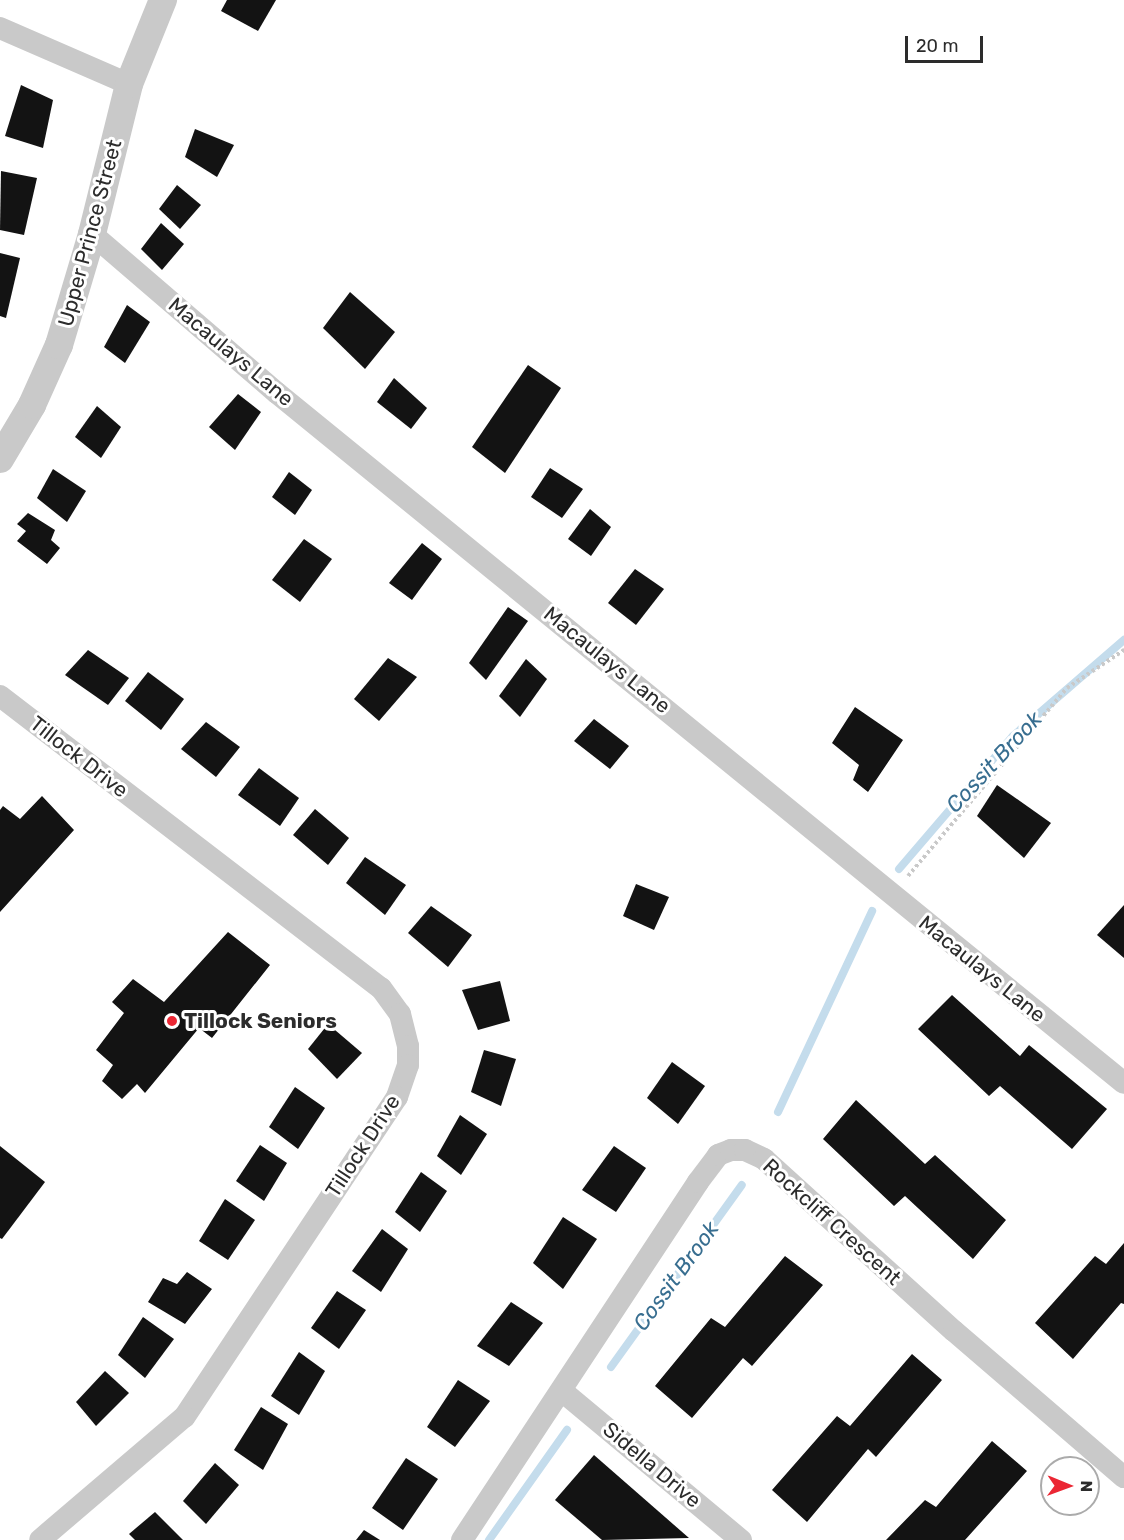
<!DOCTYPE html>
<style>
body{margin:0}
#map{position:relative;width:1124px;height:1540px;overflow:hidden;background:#fff;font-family:Rubik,sans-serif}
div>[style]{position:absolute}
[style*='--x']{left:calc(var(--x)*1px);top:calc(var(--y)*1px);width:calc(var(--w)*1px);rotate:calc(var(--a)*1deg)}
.stream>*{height:8px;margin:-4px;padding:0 4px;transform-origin:4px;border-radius:4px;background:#c4dcec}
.building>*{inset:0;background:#131313}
.path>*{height:4px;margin-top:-2px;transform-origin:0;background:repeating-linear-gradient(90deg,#c9c9c9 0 3px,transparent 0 6px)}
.minor>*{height:22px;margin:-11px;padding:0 11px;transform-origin:11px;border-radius:11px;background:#c9c9c9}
.tertiary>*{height:28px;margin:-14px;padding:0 14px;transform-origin:14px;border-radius:14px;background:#c9c9c9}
.dots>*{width:16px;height:16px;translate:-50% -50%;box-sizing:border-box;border:3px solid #fff;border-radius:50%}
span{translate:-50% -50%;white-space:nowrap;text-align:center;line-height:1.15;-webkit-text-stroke:6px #fff;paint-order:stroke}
.street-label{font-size:21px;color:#2c2c2c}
.poi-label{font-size:21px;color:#2c2c2c;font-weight:700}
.left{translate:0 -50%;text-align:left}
.water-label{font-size:22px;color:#386e90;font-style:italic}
.north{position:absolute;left:1040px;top:1456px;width:60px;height:60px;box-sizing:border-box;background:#fff;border:2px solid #ababab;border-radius:50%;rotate:91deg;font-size:16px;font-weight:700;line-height:24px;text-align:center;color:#2c2c2c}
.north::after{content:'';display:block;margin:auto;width:21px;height:27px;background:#eb2734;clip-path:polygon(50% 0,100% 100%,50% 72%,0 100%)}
.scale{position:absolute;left:905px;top:36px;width:78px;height:27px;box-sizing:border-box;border:3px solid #2c2c2c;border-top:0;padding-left:8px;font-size:18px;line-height:21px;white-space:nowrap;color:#2c2c2c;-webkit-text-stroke:4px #fff;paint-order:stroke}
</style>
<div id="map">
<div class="stream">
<div style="--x:899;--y:869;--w:175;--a:-49.4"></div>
<div style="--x:1013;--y:736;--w:147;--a:-40.9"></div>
<div style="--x:778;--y:1112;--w:222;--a:-64.9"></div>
<div style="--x:611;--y:1367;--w:224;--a:-54.3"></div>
<div style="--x:489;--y:1540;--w:135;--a:-54.7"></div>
</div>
<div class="building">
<div style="clip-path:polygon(227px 0,276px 0,258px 31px,221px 11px)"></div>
<div style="clip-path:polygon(21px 85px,53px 100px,43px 148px,5px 136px)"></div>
<div style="clip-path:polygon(195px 129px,234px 145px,217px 177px,185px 157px)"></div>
<div style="clip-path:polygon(1px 171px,37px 178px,24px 235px,0 230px)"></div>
<div style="clip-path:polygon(177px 185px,201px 205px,180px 229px,159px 209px)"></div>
<div style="clip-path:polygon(161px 223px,184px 244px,162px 270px,141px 249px)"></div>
<div style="clip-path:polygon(0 253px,20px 258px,6px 318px,0 316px)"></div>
<div style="clip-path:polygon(350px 292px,395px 332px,365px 369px,323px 328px)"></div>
<div style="clip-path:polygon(127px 305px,150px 322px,125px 363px,104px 347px)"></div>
<div style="clip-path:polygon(528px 365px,561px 388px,505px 473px,472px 447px)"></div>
<div style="clip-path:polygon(394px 378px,427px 408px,411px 429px,377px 402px)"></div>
<div style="clip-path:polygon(238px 394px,261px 412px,235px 450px,209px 427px)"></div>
<div style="clip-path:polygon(97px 406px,121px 427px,101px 458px,75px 437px)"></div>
<div style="clip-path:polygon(550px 468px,583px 489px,562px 518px,531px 497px)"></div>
<div style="clip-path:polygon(53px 469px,86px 491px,67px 522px,37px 498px)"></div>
<div style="clip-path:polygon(289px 472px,312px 490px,295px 515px,272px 497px)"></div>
<div style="clip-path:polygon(590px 509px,611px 527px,591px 556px,568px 539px)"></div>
<div style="clip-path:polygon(28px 513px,55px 530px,51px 540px,60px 548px,47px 564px,17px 541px,26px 531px,17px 524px)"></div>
<div style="clip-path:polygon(304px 539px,332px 559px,300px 602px,272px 580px)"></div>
<div style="clip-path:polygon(422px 543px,442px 559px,412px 600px,389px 583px)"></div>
<div style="clip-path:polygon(635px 569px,664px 589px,636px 625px,608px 603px)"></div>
<div style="clip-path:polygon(508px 607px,528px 621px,486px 680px,469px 663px)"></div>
<div style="clip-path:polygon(88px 650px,129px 678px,108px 705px,65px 675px)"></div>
<div style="clip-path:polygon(388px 658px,417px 677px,379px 721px,354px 699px)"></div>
<div style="clip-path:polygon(526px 659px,547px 679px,520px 717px,499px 696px)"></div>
<div style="clip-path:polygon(148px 672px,184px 699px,161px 730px,125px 701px)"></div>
<div style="clip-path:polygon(855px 707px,903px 740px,868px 792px,853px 780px,859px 765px,832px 743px)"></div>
<div style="clip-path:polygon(594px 719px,629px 746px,610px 769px,574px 741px)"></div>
<div style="clip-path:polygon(206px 722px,240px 747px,216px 777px,181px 749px)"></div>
<div style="clip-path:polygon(259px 768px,299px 798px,280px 826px,238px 795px)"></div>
<div style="clip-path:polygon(997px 785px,1051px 823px,1024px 858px,977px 816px)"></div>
<div style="clip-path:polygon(42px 796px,74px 830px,0 912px,0 810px,3px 806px,20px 819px)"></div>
<div style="clip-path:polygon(315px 809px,349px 838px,328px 865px,293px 835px)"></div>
<div style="clip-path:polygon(365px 857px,406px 885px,385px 915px,346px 883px)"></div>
<div style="clip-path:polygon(636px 884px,669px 897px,654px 930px,623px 916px)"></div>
<div style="clip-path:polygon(1124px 905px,1124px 958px,1097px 935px)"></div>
<div style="clip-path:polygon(431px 906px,472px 935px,448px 967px,408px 933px)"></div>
<div style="clip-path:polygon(228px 932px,270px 965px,212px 1038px,199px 1028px,145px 1093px,137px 1084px,122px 1099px,102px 1081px,113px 1065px,96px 1050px,124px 1013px,112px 1002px,133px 979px,164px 1002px)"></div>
<div style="clip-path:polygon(500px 981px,510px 1021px,478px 1030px,462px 990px)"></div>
<div style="clip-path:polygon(952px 995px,1020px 1056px,1029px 1045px,1107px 1109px,1072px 1149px,1000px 1086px,989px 1096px,918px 1029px)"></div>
<div style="clip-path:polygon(328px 1024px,362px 1053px,337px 1079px,308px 1049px)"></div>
<div style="clip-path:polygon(484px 1050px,516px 1059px,501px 1106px,471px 1092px)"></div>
<div style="clip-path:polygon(672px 1062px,705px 1086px,678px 1124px,647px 1098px)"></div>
<div style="clip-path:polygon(295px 1087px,325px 1108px,298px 1149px,269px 1127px)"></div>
<div style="clip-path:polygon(856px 1100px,925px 1164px,935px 1155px,1006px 1220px,973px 1259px,905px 1196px,894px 1206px,823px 1139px)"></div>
<div style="clip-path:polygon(460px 1115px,487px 1134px,461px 1175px,437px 1156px)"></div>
<div style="clip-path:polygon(260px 1145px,287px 1163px,264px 1201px,236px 1181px)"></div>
<div style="clip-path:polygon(0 1146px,45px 1182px,2px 1239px,0 1238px)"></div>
<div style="clip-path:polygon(614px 1146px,646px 1168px,616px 1212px,582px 1190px)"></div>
<div style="clip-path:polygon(421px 1172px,447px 1191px,420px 1232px,395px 1212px)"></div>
<div style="clip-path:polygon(225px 1199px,255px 1220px,228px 1260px,199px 1241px)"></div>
<div style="clip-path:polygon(563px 1217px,597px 1239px,563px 1289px,533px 1263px)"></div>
<div style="clip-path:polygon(382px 1229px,408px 1249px,381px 1292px,352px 1271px)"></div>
<div style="clip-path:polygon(1124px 1243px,1124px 1304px,1121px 1303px,1073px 1359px,1035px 1323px,1095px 1256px,1106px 1264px)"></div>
<div style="clip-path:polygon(785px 1256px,823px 1285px,752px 1366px,743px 1358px,692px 1418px,655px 1386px,711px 1318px,725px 1327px)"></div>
<div style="clip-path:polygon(187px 1272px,212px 1289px,185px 1324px,148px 1302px,163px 1278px,177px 1284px)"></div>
<div style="clip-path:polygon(337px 1291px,366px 1310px,339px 1349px,311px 1328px)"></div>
<div style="clip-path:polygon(511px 1302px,543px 1323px,509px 1366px,477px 1346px)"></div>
<div style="clip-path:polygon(143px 1317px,174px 1339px,145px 1378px,118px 1355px)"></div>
<div style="clip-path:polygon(299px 1352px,325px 1371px,299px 1415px,271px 1396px)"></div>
<div style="clip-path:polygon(912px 1354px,942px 1380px,876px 1457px,868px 1449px,807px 1522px,772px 1490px,837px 1416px,850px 1426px)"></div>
<div style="clip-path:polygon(105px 1371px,129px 1393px,96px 1426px,76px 1402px)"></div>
<div style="clip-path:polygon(458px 1380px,490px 1401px,455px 1447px,427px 1427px)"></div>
<div style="clip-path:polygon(261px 1407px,288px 1424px,263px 1470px,234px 1450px)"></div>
<div style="clip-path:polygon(992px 1441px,1027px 1471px,965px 1540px,886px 1540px,925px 1500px,936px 1507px)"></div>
<div style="clip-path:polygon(594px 1455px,689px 1538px,602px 1540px,555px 1500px)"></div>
<div style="clip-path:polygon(406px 1458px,438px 1479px,403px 1530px,372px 1508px)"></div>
<div style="clip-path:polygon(215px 1463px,239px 1485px,206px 1524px,183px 1501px)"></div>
<div style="clip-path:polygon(155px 1512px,183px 1540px,135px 1540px,129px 1534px)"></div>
<div style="clip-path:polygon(364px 1530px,380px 1540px,356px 1540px)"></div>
</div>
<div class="path">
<div style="--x:908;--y:876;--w:246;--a:-49.8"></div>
<div style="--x:1067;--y:688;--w:69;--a:-33.7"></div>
</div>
<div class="minor">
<div style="--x:0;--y:28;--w:141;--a:23.5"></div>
<div style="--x:92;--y:234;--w:244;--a:40.7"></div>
<div style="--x:277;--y:393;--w:1092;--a:39.17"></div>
<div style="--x:0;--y:696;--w:480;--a:37.5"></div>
<div style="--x:381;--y:988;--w:32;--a:54"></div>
<div style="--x:400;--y:1014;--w:33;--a:76"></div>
<div style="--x:408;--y:1046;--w:19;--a:90"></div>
<div style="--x:408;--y:1065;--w:34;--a:109"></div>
<div style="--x:397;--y:1097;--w:384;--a:123.6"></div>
<div style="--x:184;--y:1417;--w:189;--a:139.5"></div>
<div style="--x:562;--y:1391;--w:233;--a:39.8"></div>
<div style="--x:462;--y:1540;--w:429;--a:-56.6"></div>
<div style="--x:698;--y:1182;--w:34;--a:-53"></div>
<div style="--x:718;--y:1155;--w:14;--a:-21"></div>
<div style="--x:731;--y:1150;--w:14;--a:0"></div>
<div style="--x:745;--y:1150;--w:21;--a:25"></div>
<div style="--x:764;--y:1159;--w:256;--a:42.2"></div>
<div style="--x:954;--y:1331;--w:224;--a:40.7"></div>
</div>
<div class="tertiary">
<div style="--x:0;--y:459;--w:63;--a:-59.3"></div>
<div style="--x:32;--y:405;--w:66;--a:-65.8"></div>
<div style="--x:59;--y:345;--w:116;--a:-73.4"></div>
<div style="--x:92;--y:234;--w:154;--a:-76.1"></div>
<div style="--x:129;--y:84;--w:91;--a:-68"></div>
</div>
<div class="dots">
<div style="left:172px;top:1021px;background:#eb2734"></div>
</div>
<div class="street-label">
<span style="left:90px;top:233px;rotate:-75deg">Upper Prince Street</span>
<span style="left:231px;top:352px;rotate:40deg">Macaulays Lane</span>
<span style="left:607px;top:660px;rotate:39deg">Macaulays Lane</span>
<span style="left:79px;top:757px;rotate:38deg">Tillock Drive</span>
<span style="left:982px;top:969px;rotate:39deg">Macaulays Lane</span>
<span style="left:363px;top:1146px;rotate:-57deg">Tillock Drive</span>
<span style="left:832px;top:1222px;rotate:42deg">Rockcliff Crescent</span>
<span style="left:652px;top:1465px;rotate:40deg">Sidella Drive</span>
</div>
<div class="poi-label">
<span class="left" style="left:184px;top:1021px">Tillock Seniors</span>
</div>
<div class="water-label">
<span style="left:994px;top:762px;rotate:-47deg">Cossit Brook</span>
<span style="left:676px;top:1276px;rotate:-54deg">Cossit Brook</span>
</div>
<div class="north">N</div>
<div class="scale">20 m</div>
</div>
